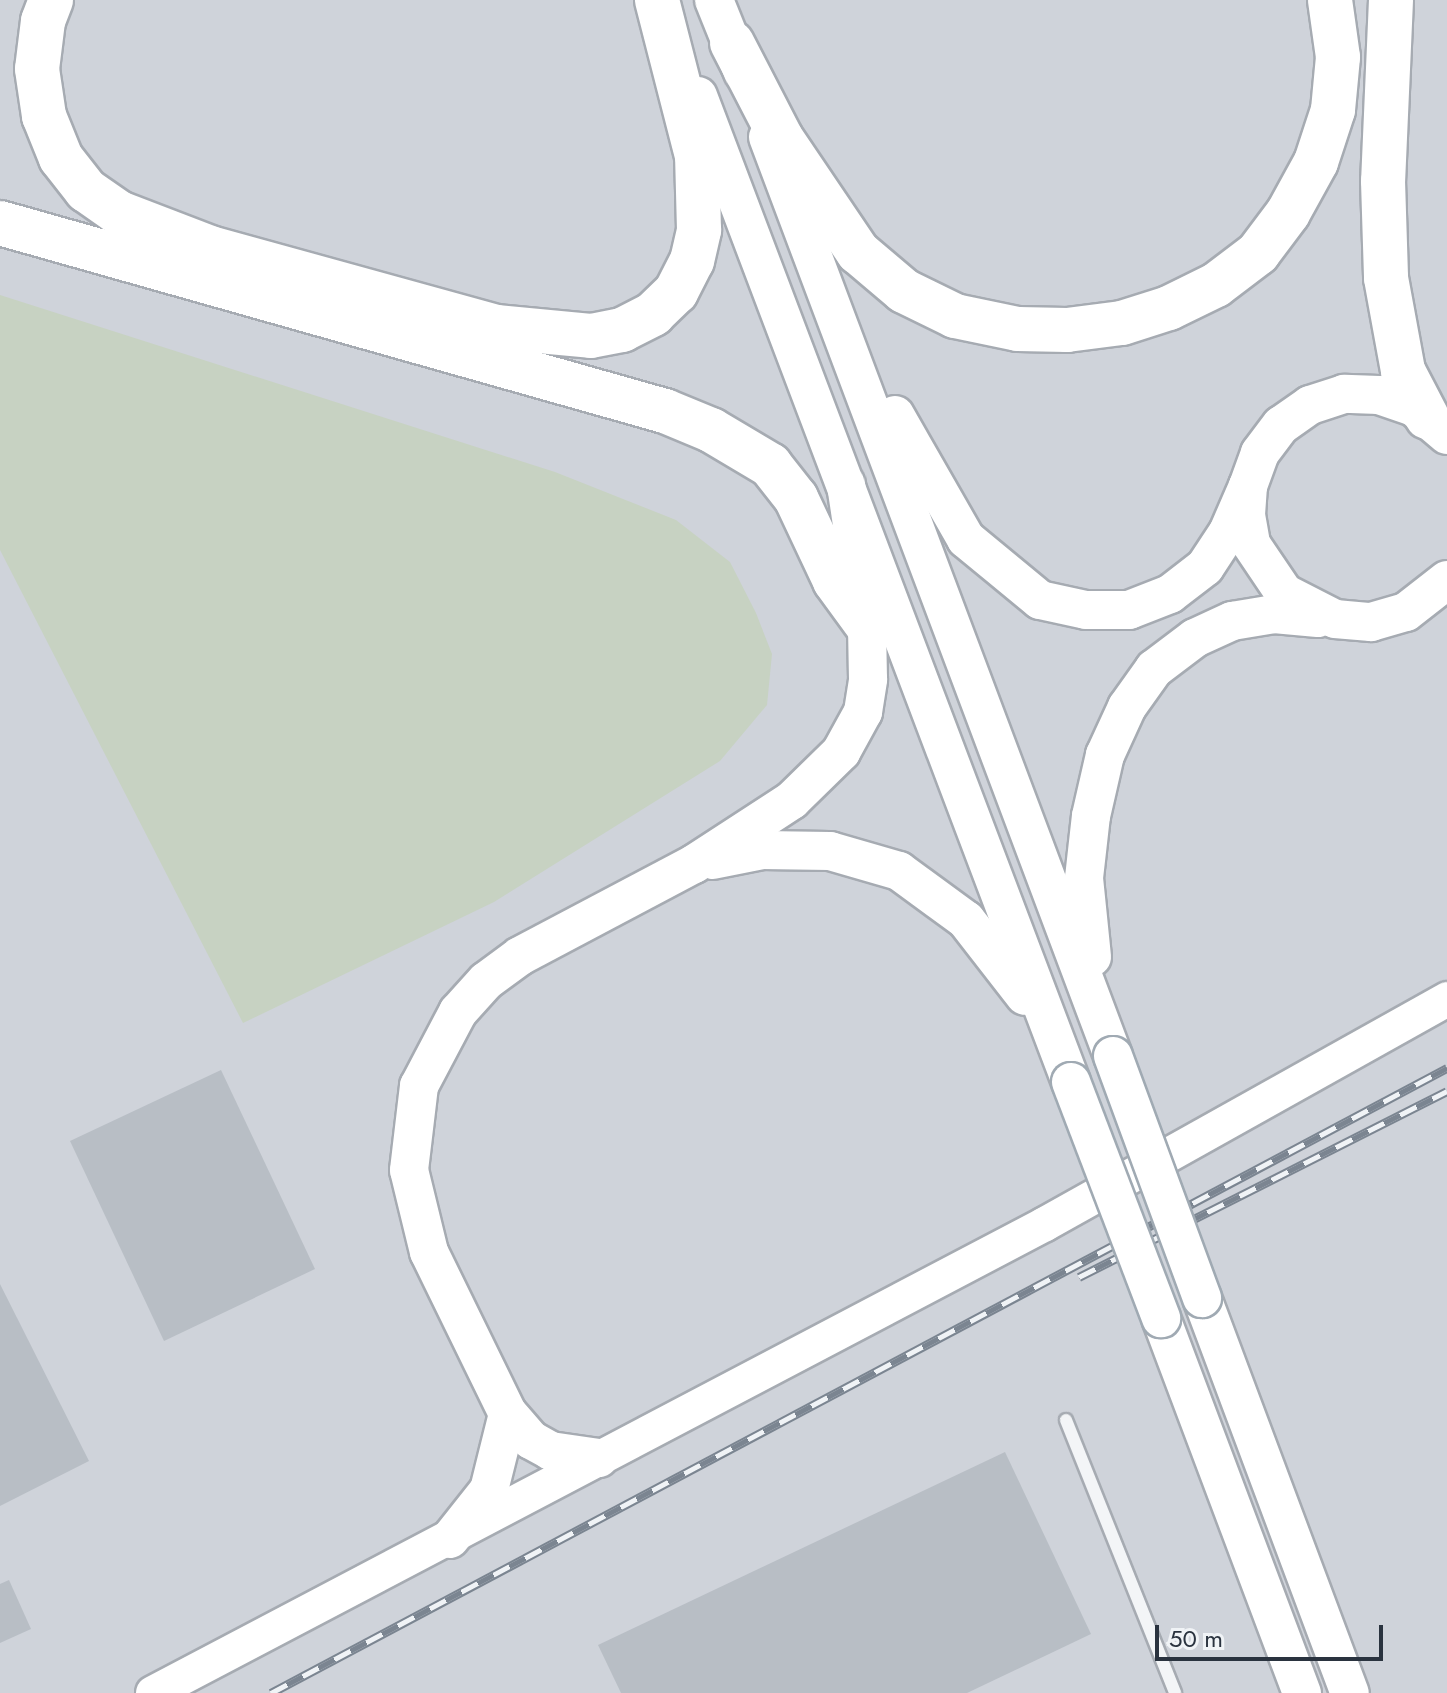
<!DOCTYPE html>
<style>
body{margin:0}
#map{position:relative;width:1447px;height:1693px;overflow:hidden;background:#e0e4e8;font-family:Jost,sans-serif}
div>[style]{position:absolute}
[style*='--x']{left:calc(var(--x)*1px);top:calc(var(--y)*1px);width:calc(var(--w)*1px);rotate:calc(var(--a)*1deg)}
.built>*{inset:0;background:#cfd3da}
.green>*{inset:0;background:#c7d2c2}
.building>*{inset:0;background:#b8bec5}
.roads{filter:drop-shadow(2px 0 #a6abb2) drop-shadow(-2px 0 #a6abb2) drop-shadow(0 2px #a6abb2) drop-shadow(0 -2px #a6abb2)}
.lane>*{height:12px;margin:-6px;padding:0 6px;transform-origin:6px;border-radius:6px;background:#f3f5f7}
.secondary>*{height:34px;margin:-17px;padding:0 17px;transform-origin:17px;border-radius:17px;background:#fff}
.primary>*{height:38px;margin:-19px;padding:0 19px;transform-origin:19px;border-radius:19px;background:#fff}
.highway>*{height:44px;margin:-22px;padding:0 22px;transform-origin:22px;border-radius:22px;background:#fff}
.rail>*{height:9px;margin-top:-4.5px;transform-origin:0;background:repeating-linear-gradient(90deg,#f0f3f6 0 18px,#7b8591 0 36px);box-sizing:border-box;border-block:2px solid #7b8591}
.bridges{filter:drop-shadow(2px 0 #a0aab3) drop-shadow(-2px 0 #a0aab3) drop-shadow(0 2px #a0aab3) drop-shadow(0 -2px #a0aab3)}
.primary-bridge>*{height:38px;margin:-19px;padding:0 19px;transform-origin:19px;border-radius:19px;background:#fff}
span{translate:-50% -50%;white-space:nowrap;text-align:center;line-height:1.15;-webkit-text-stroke:6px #f0f3f6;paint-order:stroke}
.scale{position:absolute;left:1155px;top:1625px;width:228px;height:36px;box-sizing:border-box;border:4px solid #2a333f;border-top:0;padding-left:10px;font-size:24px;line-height:28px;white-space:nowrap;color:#2a333f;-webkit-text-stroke:6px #f0f3f6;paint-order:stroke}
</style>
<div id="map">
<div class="built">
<div style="clip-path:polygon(0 0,1447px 0,1447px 1693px,0 1693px)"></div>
</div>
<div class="green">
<div style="clip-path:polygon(0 295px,555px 472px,676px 520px,730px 562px,756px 613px,772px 654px,767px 705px,720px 761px,494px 902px,243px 1023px,0 550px)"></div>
</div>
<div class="building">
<div style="clip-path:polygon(221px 1070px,315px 1269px,164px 1341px,70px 1141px)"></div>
<div style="clip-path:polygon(0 1284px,89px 1461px,0 1506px)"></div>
<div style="clip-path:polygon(1005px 1452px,1091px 1634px,967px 1693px,621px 1693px,598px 1645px)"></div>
<div style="clip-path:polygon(9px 1580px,31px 1629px,0 1643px,0 1584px)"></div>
</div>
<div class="roads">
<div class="lane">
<div style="--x:1066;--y:1420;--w:294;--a:68.2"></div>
</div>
<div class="secondary">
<div style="--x:153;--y:1693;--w:1008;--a:-27.73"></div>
<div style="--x:1045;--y:1224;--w:461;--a:-29.2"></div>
</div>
<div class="primary">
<div style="--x:714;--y:0;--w:78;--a:68.1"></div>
<div style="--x:698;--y:96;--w:1054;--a:69.28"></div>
<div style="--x:768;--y:137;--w:982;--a:69.42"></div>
<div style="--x:895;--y:415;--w:143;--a:60.2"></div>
<div style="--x:966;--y:539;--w:96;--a:39.5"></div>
<div style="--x:1040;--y:600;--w:47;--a:12.3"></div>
<div style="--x:1086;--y:610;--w:43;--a:0"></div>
<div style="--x:1129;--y:610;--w:44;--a:-21.3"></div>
<div style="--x:1170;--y:594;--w:44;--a:-37.6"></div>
<div style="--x:1205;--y:567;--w:42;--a:-56.7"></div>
<div style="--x:1228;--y:532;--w:50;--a:-66.5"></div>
<div style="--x:1447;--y:435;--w:43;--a:-139.7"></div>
<div style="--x:1414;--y:407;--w:37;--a:-161"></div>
<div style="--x:1379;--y:395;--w:35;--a:-178"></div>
<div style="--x:1344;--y:394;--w:36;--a:162"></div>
<div style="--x:1310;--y:405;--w:35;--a:145"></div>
<div style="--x:1281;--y:425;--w:35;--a:127"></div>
<div style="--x:1260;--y:453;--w:35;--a:110"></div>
<div style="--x:1248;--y:486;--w:29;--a:94"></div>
<div style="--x:1246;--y:515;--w:29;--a:80"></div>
<div style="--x:1251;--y:544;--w:59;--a:56"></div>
<div style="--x:1284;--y:593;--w:57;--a:27"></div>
<div style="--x:1335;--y:619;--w:36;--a:5"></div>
<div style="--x:1371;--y:622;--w:36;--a:-16"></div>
<div style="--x:1406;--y:612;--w:52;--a:-38"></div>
<div style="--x:713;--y:860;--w:50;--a:-11.5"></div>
<div style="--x:762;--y:850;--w:68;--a:0.8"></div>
<div style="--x:830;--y:851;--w:72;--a:16.2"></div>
<div style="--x:899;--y:871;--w:83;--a:36.2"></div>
<div style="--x:966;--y:920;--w:96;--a:52.2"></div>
<div style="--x:1092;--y:957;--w:79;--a:-95.8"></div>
<div style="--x:1084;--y:878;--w:62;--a:-83.6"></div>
<div style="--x:1091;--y:816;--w:63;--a:-77.1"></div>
<div style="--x:1105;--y:755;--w:53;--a:-65.4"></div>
<div style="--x:1127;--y:707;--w:47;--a:-54.6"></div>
<div style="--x:1154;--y:669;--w:51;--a:-37.1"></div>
<div style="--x:1195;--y:638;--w:41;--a:-24.7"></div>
<div style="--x:1232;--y:621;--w:43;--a:-9.5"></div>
<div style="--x:1274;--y:614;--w:44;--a:5.2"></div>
<div style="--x:1202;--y:1298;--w:422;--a:69.5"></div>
<div style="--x:1161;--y:1318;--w:401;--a:69.4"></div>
<div style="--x:599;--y:1458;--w:49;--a:-171.7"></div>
<div style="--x:551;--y:1451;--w:23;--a:-151"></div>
<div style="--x:531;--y:1440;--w:35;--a:-131"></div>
<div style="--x:508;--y:1414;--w:180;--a:-116"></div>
<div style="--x:429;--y:1252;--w:84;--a:-103.7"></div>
<div style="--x:409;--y:1170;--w:85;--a:-83.2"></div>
<div style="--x:419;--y:1086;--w:84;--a:-62.2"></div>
<div style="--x:458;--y:1012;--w:42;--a:-47.9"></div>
<div style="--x:486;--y:981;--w:42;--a:-36.3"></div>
<div style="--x:520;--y:956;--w:197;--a:-27.9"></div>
<div style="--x:694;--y:864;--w:117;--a:-33.1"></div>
<div style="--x:792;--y:800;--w:69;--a:-44.4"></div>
<div style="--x:841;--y:752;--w:46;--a:-61.2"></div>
<div style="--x:863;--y:712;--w:33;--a:-81"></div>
<div style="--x:868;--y:679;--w:54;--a:-91.1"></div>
<div style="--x:867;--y:625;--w:142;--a:-98.5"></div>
<div style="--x:450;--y:1539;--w:63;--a:-51.5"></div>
<div style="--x:489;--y:1490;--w:78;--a:-76"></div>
</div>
<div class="highway">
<div style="--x:51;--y:0;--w:22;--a:111"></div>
<div style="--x:43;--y:21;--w:48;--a:97.1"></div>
<div style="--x:37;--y:69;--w:48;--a:81.5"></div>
<div style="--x:44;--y:116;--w:45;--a:68"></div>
<div style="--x:61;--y:158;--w:41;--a:52"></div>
<div style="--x:86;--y:190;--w:40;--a:34.9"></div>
<div style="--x:119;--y:213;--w:97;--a:21"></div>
<div style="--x:210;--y:248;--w:297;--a:15.4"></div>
<div style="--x:496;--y:327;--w:95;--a:5.4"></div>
<div style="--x:591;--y:336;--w:32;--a:-11"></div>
<div style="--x:622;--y:330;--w:35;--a:-27"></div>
<div style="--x:653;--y:314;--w:32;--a:-44"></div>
<div style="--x:676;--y:292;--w:35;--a:-63"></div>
<div style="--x:692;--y:261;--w:32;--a:-77"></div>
<div style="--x:699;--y:230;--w:74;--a:-91.5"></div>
<div style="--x:697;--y:156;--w:161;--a:-104.4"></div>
<div style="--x:1391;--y:0;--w:181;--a:92.5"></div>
<div style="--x:1383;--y:181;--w:97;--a:88.2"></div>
<div style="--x:1386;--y:278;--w:95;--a:79.6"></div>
<div style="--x:1403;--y:371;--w:52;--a:62.4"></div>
<div style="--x:732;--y:43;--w:107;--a:62.7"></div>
<div style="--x:781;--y:138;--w:138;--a:56"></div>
<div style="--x:858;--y:252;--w:60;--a:40.3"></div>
<div style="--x:904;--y:291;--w:57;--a:26.1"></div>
<div style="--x:955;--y:316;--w:64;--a:11.7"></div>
<div style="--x:1018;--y:329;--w:49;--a:1.2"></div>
<div style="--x:1067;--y:330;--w:55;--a:-7.3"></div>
<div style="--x:1122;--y:323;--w:49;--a:-17.7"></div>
<div style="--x:1169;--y:308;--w:52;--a:-26.1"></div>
<div style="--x:1216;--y:285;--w:53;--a:-37.3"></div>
<div style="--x:1258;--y:253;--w:50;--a:-53.1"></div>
<div style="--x:1288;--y:213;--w:58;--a:-61.2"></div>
<div style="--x:1316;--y:162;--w:55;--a:-71.9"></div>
<div style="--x:1333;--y:110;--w:53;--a:-84.6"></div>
<div style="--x:1338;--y:57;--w:58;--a:-98"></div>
<div style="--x:0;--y:223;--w:691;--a:15.79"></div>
<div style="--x:665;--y:411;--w:50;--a:22.4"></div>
<div style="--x:711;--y:430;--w:69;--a:30.7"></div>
<div style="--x:770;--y:465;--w:42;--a:51.8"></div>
<div style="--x:796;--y:498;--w:92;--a:64.8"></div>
<div style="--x:835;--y:581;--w:54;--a:54"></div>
</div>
</div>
<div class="rail">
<div style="--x:1079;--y:1277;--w:412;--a:-26.8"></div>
<div style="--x:271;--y:1693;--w:1332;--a:-27.99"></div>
</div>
<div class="bridges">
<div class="primary-bridge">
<div style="--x:1113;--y:1056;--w:258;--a:69.8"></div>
<div style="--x:1071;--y:1082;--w:253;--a:69.1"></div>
</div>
</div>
<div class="scale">50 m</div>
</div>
